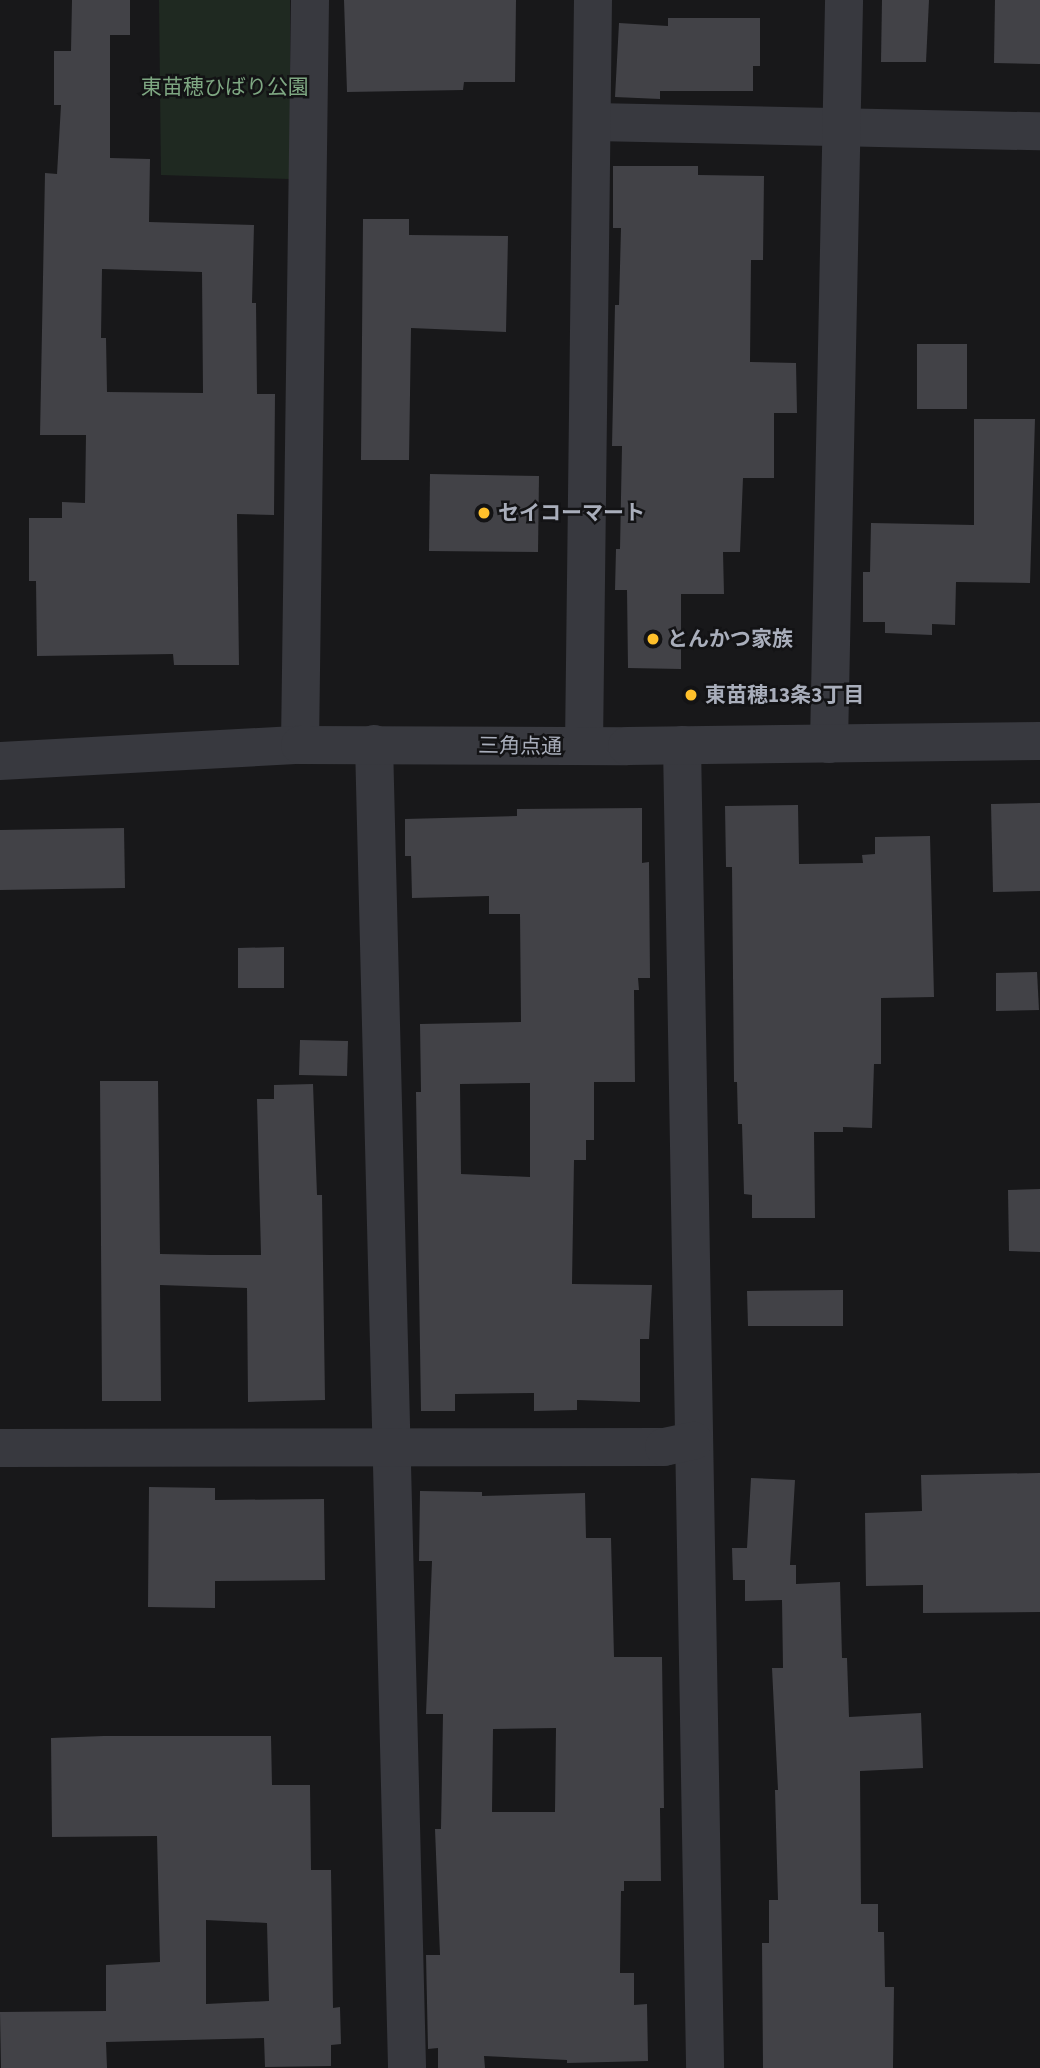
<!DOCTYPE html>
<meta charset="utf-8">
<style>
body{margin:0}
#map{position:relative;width:1040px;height:2068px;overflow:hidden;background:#18181a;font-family:"Source Sans 3","Noto Sans JP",sans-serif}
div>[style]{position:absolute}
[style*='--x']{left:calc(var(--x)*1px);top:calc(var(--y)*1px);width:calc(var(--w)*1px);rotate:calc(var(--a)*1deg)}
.green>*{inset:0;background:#1f2921}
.building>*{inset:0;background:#424247}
.minor>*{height:38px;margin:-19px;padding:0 19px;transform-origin:19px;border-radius:19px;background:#38393f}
.tertiary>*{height:38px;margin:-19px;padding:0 19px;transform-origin:19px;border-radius:19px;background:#38393f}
.dots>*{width:19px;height:19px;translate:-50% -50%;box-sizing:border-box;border:4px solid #131315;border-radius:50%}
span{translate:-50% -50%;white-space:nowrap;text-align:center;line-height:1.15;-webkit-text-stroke:5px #131315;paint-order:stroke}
.park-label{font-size:21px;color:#7ea782}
.poi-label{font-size:21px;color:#a9aebb;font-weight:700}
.left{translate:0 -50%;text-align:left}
.street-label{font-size:21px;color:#a9aebb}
</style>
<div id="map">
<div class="green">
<div style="clip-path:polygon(159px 0,290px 0,290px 179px,161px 175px)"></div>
</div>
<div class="building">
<div style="clip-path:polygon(evenodd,72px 0,130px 0,130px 35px,110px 35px,110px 158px,150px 159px,149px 222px,254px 225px,252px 303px,256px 303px,257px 394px,275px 394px,274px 515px,237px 514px,239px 665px,174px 665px,173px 654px,37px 656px,36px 581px,29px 581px,29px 518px,62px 518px,62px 502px,85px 503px,86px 435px,40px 435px,45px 173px,57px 174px,61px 105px,54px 105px,54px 51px,71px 51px,72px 0,102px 269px,202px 272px,203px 393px,107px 392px,106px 338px,101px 338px,102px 269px)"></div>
<div style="clip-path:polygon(344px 0,516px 0,515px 82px,464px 82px,463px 90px,347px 92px)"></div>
<div style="clip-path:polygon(882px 0,929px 0,926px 62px,881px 62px)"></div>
<div style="clip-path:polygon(995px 0,1040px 0,1040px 64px,994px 63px)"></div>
<div style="clip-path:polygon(668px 18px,760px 18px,760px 66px,753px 66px,753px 91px,660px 91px,660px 99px,615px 97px,619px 23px,668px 26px)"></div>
<div style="clip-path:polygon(613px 166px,698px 166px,698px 175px,764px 176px,763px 260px,751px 260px,750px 362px,796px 363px,797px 413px,774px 413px,774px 478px,743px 478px,740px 552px,723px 552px,724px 594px,681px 594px,681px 669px,628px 668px,627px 590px,615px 590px,616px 549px,620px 549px,622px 446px,612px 446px,615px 305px,619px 305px,621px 228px,613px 228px)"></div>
<div style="clip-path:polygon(363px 219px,409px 219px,409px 235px,508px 236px,506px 332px,411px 328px,409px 460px,361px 460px)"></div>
<div style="clip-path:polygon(917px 344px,967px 344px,967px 409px,917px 409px)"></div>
<div style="clip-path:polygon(974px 419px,1035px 419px,1030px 583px,956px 582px,955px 625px,932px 624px,932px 635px,885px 633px,885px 622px,863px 622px,863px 572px,870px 572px,871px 523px,974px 525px)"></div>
<div style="clip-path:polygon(430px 474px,539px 476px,538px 552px,429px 551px)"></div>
<div style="clip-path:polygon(1040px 803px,1040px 891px,993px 892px,991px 804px)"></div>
<div style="clip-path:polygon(798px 805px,799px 864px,863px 863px,862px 855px,875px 854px,875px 837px,930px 836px,934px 997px,881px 998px,881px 1064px,874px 1064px,872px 1128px,843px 1127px,843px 1132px,814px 1132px,815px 1218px,752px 1218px,752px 1195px,744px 1194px,742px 1124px,738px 1124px,737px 1082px,734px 1082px,732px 867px,726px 867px,725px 806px)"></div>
<div style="clip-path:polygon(evenodd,642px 808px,642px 863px,649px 862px,650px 978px,638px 978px,639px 990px,634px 990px,635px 1082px,594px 1082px,594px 1140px,586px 1140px,586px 1160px,574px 1160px,572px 1284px,652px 1285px,649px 1339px,640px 1339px,640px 1402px,577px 1400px,577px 1410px,534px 1411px,534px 1393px,455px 1394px,455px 1411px,421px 1411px,416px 1092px,421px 1092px,420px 1024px,521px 1022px,520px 914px,489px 914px,489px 896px,412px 898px,411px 856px,405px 856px,405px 819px,517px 816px,517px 809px,642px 808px,530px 1083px,530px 1177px,461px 1174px,460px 1084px,530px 1083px)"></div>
<div style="clip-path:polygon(124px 828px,125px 888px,0 890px,0 830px)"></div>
<div style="clip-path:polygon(284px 947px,284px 988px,238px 988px,238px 948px)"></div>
<div style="clip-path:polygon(1037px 972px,1039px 1010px,996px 1011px,996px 973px)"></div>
<div style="clip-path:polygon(300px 1040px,348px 1041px,347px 1076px,299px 1075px)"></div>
<div style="clip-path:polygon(100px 1081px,158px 1081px,160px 1254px,211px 1255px,261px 1255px,257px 1099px,274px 1099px,274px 1085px,313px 1084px,317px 1195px,322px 1195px,325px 1400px,248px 1402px,247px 1288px,160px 1285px,161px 1401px,102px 1401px)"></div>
<div style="clip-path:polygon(1040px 1189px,1040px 1252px,1009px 1251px,1008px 1190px)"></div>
<div style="clip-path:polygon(843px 1290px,843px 1326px,748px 1326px,747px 1291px)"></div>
<div style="clip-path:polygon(1040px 1473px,1040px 1612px,923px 1613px,923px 1585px,866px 1586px,865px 1513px,922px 1511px,921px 1475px)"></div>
<div style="clip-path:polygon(751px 1478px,795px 1480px,790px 1565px,796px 1565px,796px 1584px,840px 1582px,842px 1658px,847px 1658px,849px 1717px,921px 1713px,923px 1768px,860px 1771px,861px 1904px,878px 1904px,878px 1932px,884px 1932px,885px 1987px,894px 1987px,893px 2068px,763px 2068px,762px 1943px,769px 1943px,769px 1900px,778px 1900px,775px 1790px,778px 1790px,772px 1668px,783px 1668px,782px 1600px,745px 1601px,745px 1580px,733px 1580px,732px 1548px,747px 1548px)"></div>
<div style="clip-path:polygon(149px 1487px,215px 1488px,215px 1500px,324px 1499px,325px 1580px,215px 1581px,215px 1608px,148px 1607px)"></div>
<div style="clip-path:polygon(evenodd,420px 1491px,482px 1492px,482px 1496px,585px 1493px,586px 1538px,611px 1538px,614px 1657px,662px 1657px,664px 1808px,660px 1808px,661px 1881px,624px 1881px,624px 1891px,621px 1891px,620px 1973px,634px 1973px,634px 2005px,647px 2004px,648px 2061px,567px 2063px,567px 2060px,484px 2056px,485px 2068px,438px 2068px,438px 2048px,428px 2049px,426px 1955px,440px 1955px,435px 1829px,441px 1829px,443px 1714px,426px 1714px,432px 1561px,419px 1561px,420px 1491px,556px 1728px,555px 1812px,492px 1812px,493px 1729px,556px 1728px)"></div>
<div style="clip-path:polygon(evenodd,104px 1736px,271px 1736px,272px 1785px,310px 1785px,311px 1870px,331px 1870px,333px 2008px,340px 2007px,341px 2044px,331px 2045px,331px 2066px,265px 2067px,264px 2038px,106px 2042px,107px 2068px,1px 2068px,0 2012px,106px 2011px,106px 1965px,160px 1962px,157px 1836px,52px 1837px,51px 1738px,104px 1736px,206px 1920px,267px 1923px,269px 2001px,206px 2004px,206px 1920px)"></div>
</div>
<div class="minor">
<div style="--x:594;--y:122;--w:446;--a:1.2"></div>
<div style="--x:374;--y:744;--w:1324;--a:88.57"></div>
<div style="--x:829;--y:744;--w:744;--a:-88.84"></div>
<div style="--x:300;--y:745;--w:745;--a:-89.23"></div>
<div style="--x:682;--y:745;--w:1323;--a:89"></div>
<div style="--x:584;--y:746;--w:746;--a:-89.31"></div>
<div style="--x:0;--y:1448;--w:664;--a:-0.09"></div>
<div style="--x:664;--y:1447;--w:30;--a:-12"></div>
</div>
<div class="tertiary">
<div style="--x:0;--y:761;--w:300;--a:-3.1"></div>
<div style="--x:300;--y:745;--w:327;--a:0.2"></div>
<div style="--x:627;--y:746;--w:413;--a:-0.7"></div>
</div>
<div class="dots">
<div style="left:484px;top:513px;background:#ffc02b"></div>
<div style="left:653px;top:639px;background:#ffc02b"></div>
<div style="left:691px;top:695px;background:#ffc02b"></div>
</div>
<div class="park-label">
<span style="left:225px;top:87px">東苗穂ひばり公園</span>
</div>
<div class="poi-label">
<span class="left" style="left:498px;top:513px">セイコーマート</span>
<span class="left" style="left:667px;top:639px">とんかつ家族</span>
<span class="left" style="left:705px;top:695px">東苗穂13条3丁目</span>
</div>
<div class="street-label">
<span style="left:520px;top:746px;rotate:1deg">三角点通</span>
</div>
</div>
